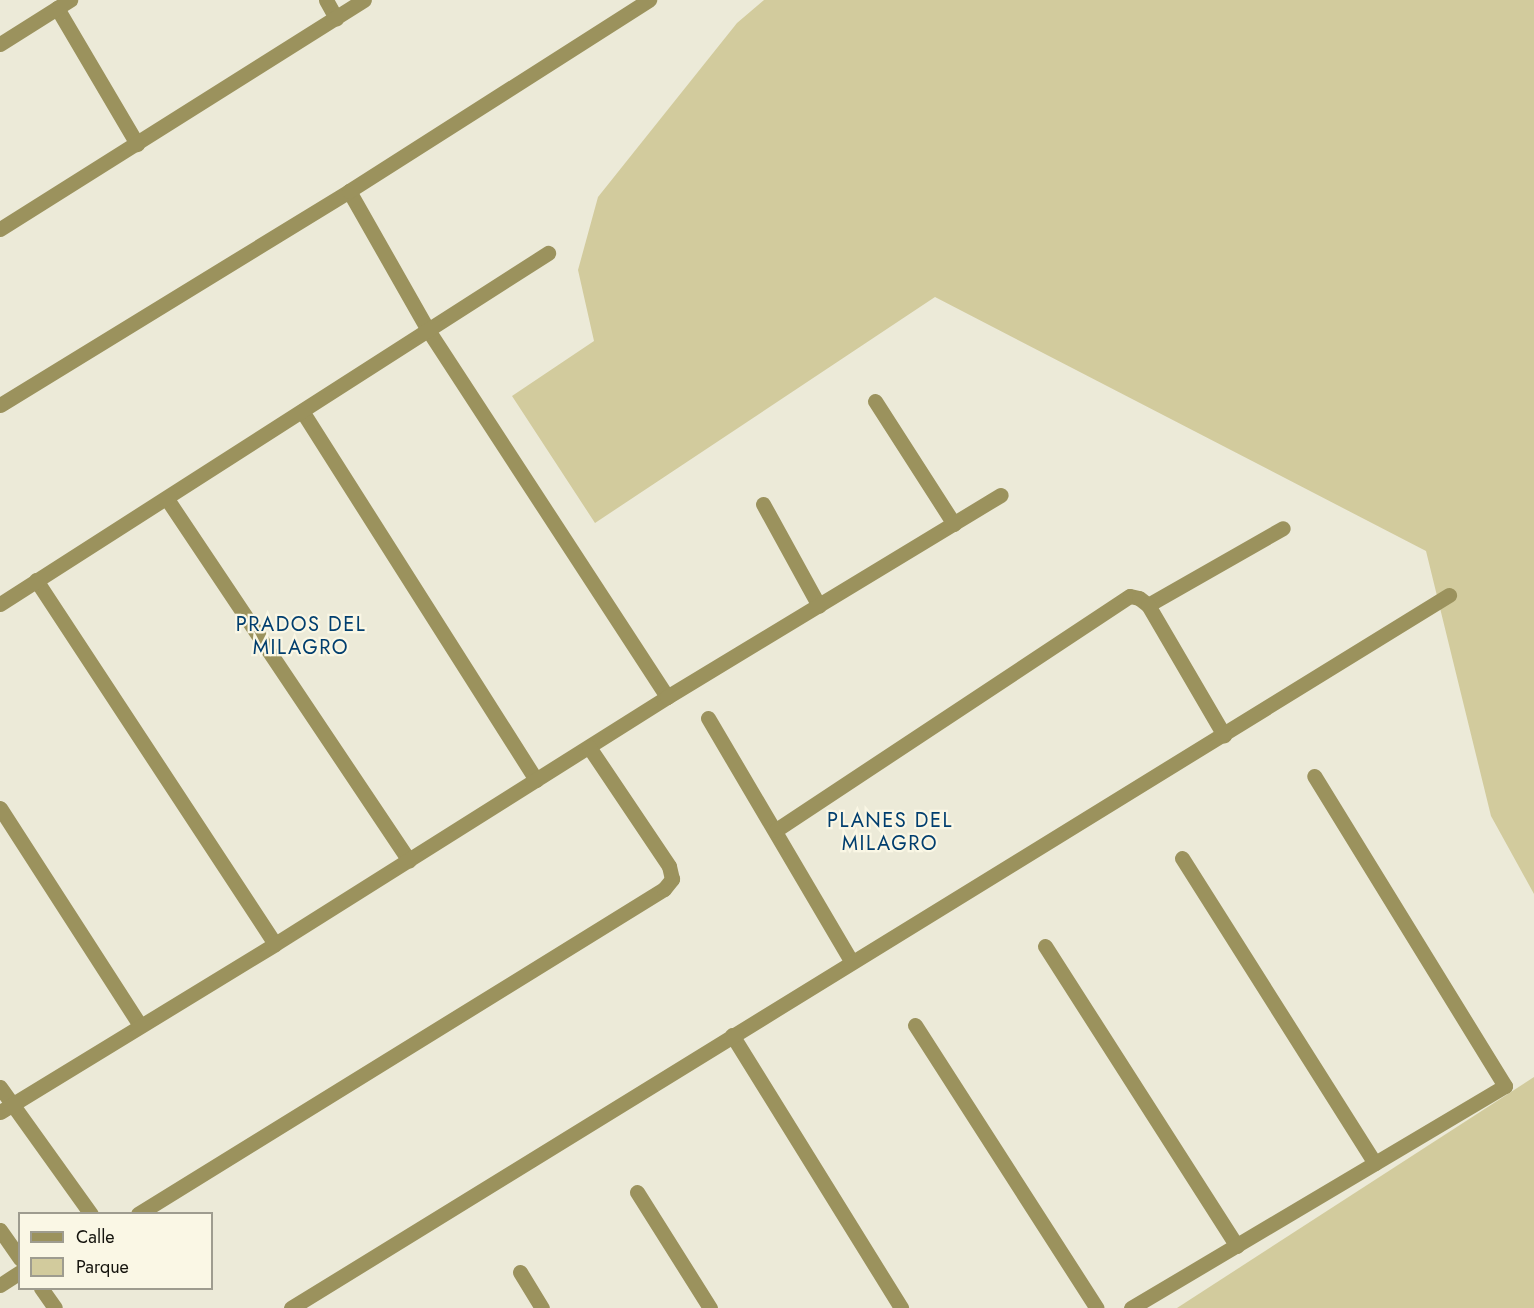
<!DOCTYPE html>
<style>
body{margin:0}
#map{position:relative;width:1534px;height:1308px;overflow:hidden;background:#ecead8;font-family:Jost,sans-serif}
div>[style]{position:absolute}
[style*='--x']{left:calc(var(--x)*1px);top:calc(var(--y)*1px);width:calc(var(--w)*1px);rotate:calc(var(--a)*1deg)}
.green>*{inset:0;background:#d2cb9d}
.street>*{height:15px;margin:-7.5px;padding:0 7.5px;transform-origin:7.5px;border-radius:7.5px;background:#9b925d}
span{translate:-50% -50%;white-space:nowrap;text-align:center;line-height:1.15;-webkit-text-stroke:4.5px #faf7e5;paint-order:stroke}
.neighbourhood-label{font-size:20px;color:#013e6e;letter-spacing:1.5px}
.legend{position:absolute;left:18px;top:1212px;width:195px;height:78px;box-sizing:border-box;background:#faf7e5;border:2px solid #9e9c8f;margin:0;padding:8px 10px;list-style:none;font-size:18px;color:#15140e}
.legend li{display:flex;align-items:center;gap:12px;height:30px}
.legend b{width:30px;border:2px solid #9e9c8f}
</style>
<div id="map">
<div class="green">
<div style="clip-path:polygon(764px 0,1534px 0,1534px 894px,1491px 816px,1426px 551px,935px 297px,595px 523px,512px 396px,594px 341px,578px 270px,598px 197px,737px 23px)"></div>
<div style="clip-path:polygon(1534px 1077px,1534px 1308px,1177px 1308px)"></div>
</div>
<div class="street">
<div style="--x:326;--y:0;--w:21;--a:61"></div>
<div style="--x:57;--y:8;--w:158;--a:59.5"></div>
<div style="--x:0;--y:44;--w:83;--a:-32.2"></div>
<div style="--x:349;--y:191;--w:160;--a:60.4"></div>
<div style="--x:428;--y:330;--w:438;--a:56.9"></div>
<div style="--x:0;--y:229;--w:430;--a:-32.2"></div>
<div style="--x:875;--y:401;--w:146;--a:57.3"></div>
<div style="--x:0;--y:405;--w:409;--a:-31.5"></div>
<div style="--x:349;--y:191;--w:356;--a:-32.5"></div>
<div style="--x:302;--y:411;--w:437;--a:57.6"></div>
<div style="--x:167;--y:499;--w:435;--a:56.2"></div>
<div style="--x:763;--y:504;--w:116;--a:61.2"></div>
<div style="--x:36;--y:580;--w:435;--a:56.7"></div>
<div style="--x:0;--y:604;--w:651;--a:-32.64"></div>
<div style="--x:1148;--y:605;--w:155;--a:-29.7"></div>
<div style="--x:708;--y:718;--w:282;--a:59.5"></div>
<div style="--x:0;--y:808;--w:258;--a:57.2"></div>
<div style="--x:776;--y:830;--w:424;--a:-33.5"></div>
<div style="--x:1130;--y:596;--w:9;--a:13"></div>
<div style="--x:1139;--y:598;--w:11;--a:38"></div>
<div style="--x:1148;--y:605;--w:151;--a:59.7"></div>
<div style="--x:1182;--y:858;--w:361;--a:57.7"></div>
<div style="--x:1045;--y:946;--w:356;--a:57.4"></div>
<div style="--x:915;--y:1025;--w:336;--a:57.3"></div>
<div style="--x:732;--y:1035;--w:321;--a:58.2"></div>
<div style="--x:0;--y:1087;--w:156;--a:54.4"></div>
<div style="--x:0;--y:1112;--w:322;--a:-31.4"></div>
<div style="--x:275;--y:944;--w:463;--a:-32.2"></div>
<div style="--x:667;--y:697;--w:390;--a:-31.2"></div>
<div style="--x:637;--y:1192;--w:137;--a:57.8"></div>
<div style="--x:138;--y:1214;--w:618;--a:-31.71"></div>
<div style="--x:664;--y:889;--w:13;--a:-51"></div>
<div style="--x:672;--y:879;--w:13;--a:-103"></div>
<div style="--x:669;--y:866;--w:143;--a:-123.9"></div>
<div style="--x:0;--y:1230;--w:35;--a:55"></div>
<div style="--x:520;--y:1272;--w:42;--a:58.6"></div>
<div style="--x:0;--y:1285;--w:24;--a:-33"></div>
<div style="--x:41;--y:1288;--w:24;--a:55"></div>
<div style="--x:291;--y:1308;--w:1360;--a:-31.62"></div>
<div style="--x:1131;--y:1308;--w:435;--a:-30.7"></div>
<div style="--x:1505;--y:1086;--w:364;--a:-121.6"></div>
</div>
<div class="neighbourhood-label">
<span style="left:301px;top:636px">PRADOS DEL<br>MILAGRO</span>
<span style="left:890px;top:832px">PLANES DEL<br>MILAGRO</span>
</div>
<ul class="legend">
<li><b style="height:8px;background:#9b925d"></b>Calle</li>
<li><b style="height:16px;background:#d2cb9d"></b>Parque</li>
</ul>
</div>
